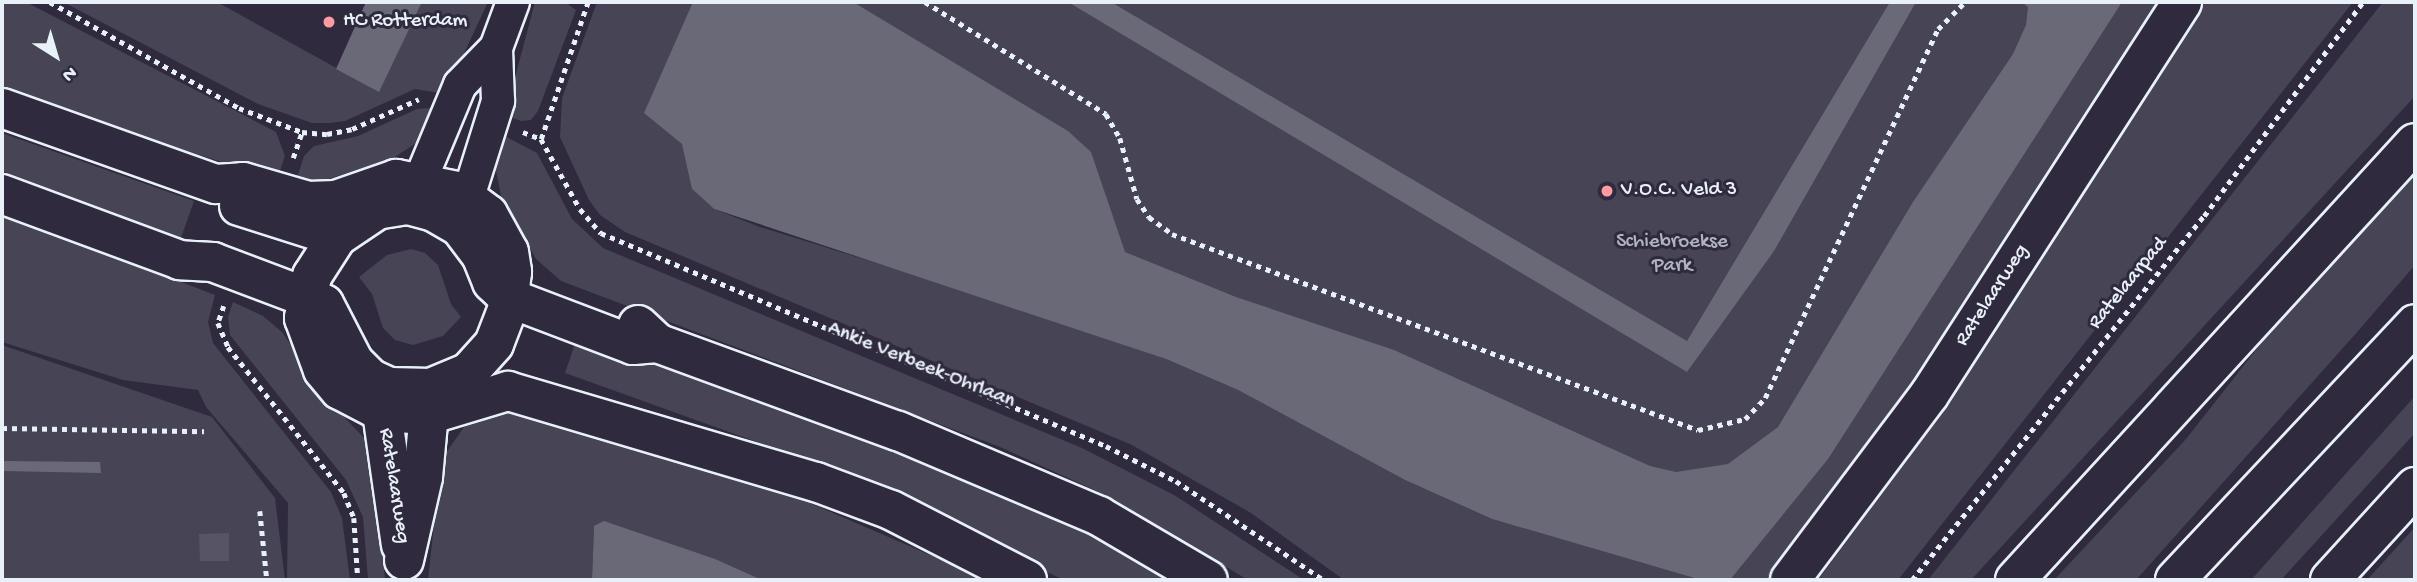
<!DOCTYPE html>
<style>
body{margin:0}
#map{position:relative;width:2417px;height:582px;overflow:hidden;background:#2f2a3d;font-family:"Gochi Hand",sans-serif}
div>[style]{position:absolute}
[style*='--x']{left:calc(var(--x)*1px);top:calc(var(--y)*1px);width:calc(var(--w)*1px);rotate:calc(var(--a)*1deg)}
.green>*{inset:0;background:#464455}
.water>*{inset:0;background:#696978}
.building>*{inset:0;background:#575565}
.path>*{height:4.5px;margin-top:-2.25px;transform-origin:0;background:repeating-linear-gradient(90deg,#e8f1f8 0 5px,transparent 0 10px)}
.roads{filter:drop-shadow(2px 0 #e8f1f8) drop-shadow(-2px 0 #e8f1f8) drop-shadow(0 2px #e8f1f8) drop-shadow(0 -2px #e8f1f8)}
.street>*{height:32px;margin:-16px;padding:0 16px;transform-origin:16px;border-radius:16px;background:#2f2a3d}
.secondary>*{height:38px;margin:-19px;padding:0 19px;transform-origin:19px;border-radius:19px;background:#2f2a3d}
.highway>*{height:38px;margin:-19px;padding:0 19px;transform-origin:19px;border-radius:19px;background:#2f2a3d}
.dots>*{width:19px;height:19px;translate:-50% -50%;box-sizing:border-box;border:4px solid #2f2a3d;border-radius:50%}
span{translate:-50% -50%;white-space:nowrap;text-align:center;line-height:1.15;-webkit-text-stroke:6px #2f2a3d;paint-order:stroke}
.poi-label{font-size:21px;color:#e8f1f8}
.left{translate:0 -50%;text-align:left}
.park-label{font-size:21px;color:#afb4bf}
.street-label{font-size:21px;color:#e8f1f8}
.frame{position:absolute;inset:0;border:4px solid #e8f1f8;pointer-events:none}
.north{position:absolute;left:21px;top:21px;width:70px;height:70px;-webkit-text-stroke:5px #2f2a3d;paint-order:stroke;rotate:143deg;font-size:19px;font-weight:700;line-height:28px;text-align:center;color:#e8f1f8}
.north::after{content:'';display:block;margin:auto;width:24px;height:32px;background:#e8f1f8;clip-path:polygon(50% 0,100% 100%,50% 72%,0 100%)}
</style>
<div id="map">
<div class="green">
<div style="clip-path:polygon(2px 2px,26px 2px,276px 132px,285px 156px,277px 179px,2px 94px)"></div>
<div style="clip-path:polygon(63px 2px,217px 2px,378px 91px,422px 2px,488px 2px,445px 94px,415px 89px,345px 121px,329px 123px,312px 123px,258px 104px)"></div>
<div style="clip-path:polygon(535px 2px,565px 2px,576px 10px,538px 111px,531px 120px,521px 121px,505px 115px)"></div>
<div style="clip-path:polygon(597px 2px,2161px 2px,1925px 370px,1767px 580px,1730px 580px,1784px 512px,692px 189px,714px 209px,760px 227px,999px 301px,1166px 359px,1238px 390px,1405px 480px,1492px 519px,1701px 580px,1344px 580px,1251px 513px,1132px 445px,625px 232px,600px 215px,589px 200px,560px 137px,562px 98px)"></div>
<div style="clip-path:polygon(2200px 2px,2353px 2px,1898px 580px,1818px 580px,1947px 407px)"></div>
<div style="clip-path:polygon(2383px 2px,2415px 2px,2415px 96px,1971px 580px,1928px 580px)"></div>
<div style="clip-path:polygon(429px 108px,439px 112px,433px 124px,418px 142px,393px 158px,322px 181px,296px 181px,304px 156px,314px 146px,358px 136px,417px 109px)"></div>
<div style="clip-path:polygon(2px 133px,194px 201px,181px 238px,2px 171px)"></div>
<div style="clip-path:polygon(499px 133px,537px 153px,572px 219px,603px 248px,1082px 448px,1174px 495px,1304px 580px,1248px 580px,1112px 498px,1000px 447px,561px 281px,536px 259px,501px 196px,494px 160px)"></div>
<div style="clip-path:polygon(2415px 166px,2415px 265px,2359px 330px,2136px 580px,2054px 580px,2186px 439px,2304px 289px)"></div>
<div style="clip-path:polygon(2px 213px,215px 295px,208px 322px,213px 343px,331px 492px,342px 518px,350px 580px,287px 580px,288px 503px,206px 407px,198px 390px,123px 380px,2px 342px)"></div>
<div style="clip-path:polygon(411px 249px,425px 253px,438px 265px,451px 304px,461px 317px,443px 336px,413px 345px,395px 340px,383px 328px,372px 294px,359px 277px,387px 255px)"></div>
<div style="clip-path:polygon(233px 302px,263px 316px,282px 332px,329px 401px,365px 439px,375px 474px,385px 580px,368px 580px,363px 517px,346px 480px,230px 335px,228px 317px)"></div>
<div style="clip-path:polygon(578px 335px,861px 434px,1103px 538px,1177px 580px,1064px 580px,807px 460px,565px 373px)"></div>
<div style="clip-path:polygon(2px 345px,212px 417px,275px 498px,285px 580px,2px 580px)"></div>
<div style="clip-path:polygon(2415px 396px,2415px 433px,2281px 580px,2251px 580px)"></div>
<div style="clip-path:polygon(504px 412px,752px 478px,988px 580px,762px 580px,653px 538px,594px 526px,592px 580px,428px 580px,441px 460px,464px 427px)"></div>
<div style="clip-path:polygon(2415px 527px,2415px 580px,2367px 580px)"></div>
</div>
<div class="water">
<div style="clip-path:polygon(366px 2px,422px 2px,379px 92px,336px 69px)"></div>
<div style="clip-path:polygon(693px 2px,853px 2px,1068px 131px,1091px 152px,1125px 252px,1236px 297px,1394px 350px,1650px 466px,1676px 472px,1728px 464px,1778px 427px,1913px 202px,2013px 54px,2026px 25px,2028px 7px,2022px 2px,2122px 2px,1828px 459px,1730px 580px,1701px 580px,1492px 519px,1405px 480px,1238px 390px,1166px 359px,714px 209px,692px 189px,682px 144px,644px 113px)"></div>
<div style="clip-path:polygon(1068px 2px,1111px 2px,1687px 341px,1890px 2px,1916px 2px,1774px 251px,1687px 372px)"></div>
<div style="clip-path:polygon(2px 461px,100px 462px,101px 473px,2px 471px)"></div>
<div style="clip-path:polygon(604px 521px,715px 559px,762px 580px,592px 580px,594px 526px)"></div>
</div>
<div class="building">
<div style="clip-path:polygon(229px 533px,229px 561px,200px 561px,199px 534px)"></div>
</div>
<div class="path">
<div style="--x:50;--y:2;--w:217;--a:29.3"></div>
<div style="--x:239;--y:108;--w:67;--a:20.9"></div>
<div style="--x:302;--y:132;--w:25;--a:5"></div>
<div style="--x:327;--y:134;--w:25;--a:-11"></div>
<div style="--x:352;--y:129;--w:73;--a:-24.1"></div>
<div style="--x:925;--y:2;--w:213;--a:31.7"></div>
<div style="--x:1106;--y:114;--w:28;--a:60"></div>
<div style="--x:1120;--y:138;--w:63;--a:74.4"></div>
<div style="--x:1137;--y:199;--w:22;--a:56"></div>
<div style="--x:1149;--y:217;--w:29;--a:36"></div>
<div style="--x:1172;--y:234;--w:561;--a:20.44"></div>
<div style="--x:1698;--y:430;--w:48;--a:-13.2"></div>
<div style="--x:1745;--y:419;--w:29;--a:-46"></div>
<div style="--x:1765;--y:398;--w:408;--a:-64.9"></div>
<div style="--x:1938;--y:29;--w:38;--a:-45"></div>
<div style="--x:523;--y:132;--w:19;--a:21"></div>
<div style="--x:541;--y:139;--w:80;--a:60.9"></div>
<div style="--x:580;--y:209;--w:32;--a:49"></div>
<div style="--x:601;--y:233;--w:548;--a:22.87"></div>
<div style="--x:1106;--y:446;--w:78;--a:26.6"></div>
<div style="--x:1176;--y:481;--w:178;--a:33.8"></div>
<div style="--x:541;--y:139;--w:145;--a:-71.1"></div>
<div style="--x:293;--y:158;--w:28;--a:-71"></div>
<div style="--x:224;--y:306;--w:18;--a:109"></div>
<div style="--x:218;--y:323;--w:26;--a:67"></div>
<div style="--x:228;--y:347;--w:186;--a:51.5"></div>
<div style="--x:344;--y:493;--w:27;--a:68"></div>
<div style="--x:354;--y:518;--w:62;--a:86.3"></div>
<div style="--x:2;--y:428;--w:202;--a:0.9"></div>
<div style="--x:260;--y:511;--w:69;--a:84.2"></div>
<div style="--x:1912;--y:580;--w:467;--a:-51.3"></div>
<div style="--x:2204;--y:216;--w:267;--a:-53.4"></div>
</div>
<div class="roads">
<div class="street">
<div style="--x:420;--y:181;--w:104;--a:-67.4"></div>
<div style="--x:460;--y:85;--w:52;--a:-45.8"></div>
<div style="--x:468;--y:197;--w:101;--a:-72.6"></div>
<div style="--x:498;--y:101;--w:53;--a:-92.2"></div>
<div style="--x:496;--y:48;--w:49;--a:-69.7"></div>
</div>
<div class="secondary">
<div style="--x:2;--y:108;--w:227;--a:19.6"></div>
<div style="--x:216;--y:184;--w:27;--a:-4"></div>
<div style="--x:243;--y:182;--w:68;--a:16.3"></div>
<div style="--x:308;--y:201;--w:28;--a:-2"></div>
<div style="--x:336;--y:200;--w:64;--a:-19.3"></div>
<div style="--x:396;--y:179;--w:62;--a:11.1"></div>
<div style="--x:457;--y:191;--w:39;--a:37"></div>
<div style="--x:488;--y:214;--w:43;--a:61.1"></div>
<div style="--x:509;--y:252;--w:20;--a:81"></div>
<div style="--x:512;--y:272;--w:38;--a:97"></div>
<div style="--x:507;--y:310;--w:36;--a:111"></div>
<div style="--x:494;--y:344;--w:38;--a:132"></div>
<div style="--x:469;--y:372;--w:41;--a:157.2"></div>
<div style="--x:431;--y:388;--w:42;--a:-178.6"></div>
<div style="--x:389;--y:387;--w:21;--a:-155"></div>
<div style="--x:370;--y:378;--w:23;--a:-135"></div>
<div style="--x:354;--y:362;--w:65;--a:-117.3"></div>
<div style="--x:324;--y:304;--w:119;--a:-159.3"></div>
<div style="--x:213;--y:262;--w:33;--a:-177"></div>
<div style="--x:180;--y:260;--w:190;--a:-159.7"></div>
<div style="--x:239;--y:206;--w:103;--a:17.6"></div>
<div style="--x:638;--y:325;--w:26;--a:43"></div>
<div style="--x:657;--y:343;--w:257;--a:20.1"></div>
<div style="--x:898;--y:431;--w:218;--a:22.9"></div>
<div style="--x:1099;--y:516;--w:126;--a:30.4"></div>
<div style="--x:657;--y:343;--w:24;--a:175"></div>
<div style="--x:633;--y:345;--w:133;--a:-159.2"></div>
<div style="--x:509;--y:298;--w:23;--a:-137"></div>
<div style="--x:492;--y:282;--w:29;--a:-112"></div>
<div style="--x:481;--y:255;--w:35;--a:-127"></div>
<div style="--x:460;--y:227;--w:30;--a:-150"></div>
<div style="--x:434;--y:212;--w:28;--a:-165"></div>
<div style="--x:407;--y:205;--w:30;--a:171"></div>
<div style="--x:377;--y:210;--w:48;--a:146"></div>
<div style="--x:337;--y:237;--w:46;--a:122.7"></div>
<div style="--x:312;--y:276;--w:43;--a:100.8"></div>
<div style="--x:304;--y:318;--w:55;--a:69.9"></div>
<div style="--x:323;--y:370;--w:26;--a:50"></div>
<div style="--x:340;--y:390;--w:47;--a:27.6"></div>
<div style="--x:382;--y:412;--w:46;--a:3.7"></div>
<div style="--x:428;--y:415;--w:84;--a:-16.7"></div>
<div style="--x:508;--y:391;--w:321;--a:16.5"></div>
<div style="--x:816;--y:482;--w:80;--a:20.5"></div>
<div style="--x:891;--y:510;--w:153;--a:27.2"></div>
<div style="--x:382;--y:412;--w:134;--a:81.9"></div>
<div style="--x:404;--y:560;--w:85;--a:-77.1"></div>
<div style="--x:423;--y:477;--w:87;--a:-84.7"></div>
<div style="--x:1790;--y:580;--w:231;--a:-53.1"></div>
<div style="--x:1929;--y:395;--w:467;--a:-57.2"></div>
</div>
<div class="highway">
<div style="--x:2015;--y:580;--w:592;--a:-47.53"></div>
<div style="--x:2175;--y:580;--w:351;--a:-46.8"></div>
<div style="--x:2330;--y:580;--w:126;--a:-47.6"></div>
</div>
</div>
<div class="dots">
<div style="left:329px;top:22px;background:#ff9aa2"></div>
<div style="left:1607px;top:191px;background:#ff9aa2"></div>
</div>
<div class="poi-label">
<span class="left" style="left:343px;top:22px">HC Rotterdam</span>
<span class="left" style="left:1621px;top:191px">V.O.C. Veld 3</span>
</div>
<div class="park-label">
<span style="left:1672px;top:255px">Schiebroekse<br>Park</span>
</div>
<div class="street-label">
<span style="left:2129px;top:284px;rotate:-51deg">Ratelaarpad</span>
<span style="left:1993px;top:296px;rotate:-57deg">Ratelaarweg</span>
<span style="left:921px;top:366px;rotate:22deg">Ankie Verbeek-Ohrlaan</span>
<span style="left:393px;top:486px;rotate:81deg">Ratelaarweg</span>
</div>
<div class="frame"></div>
<div class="north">N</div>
</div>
